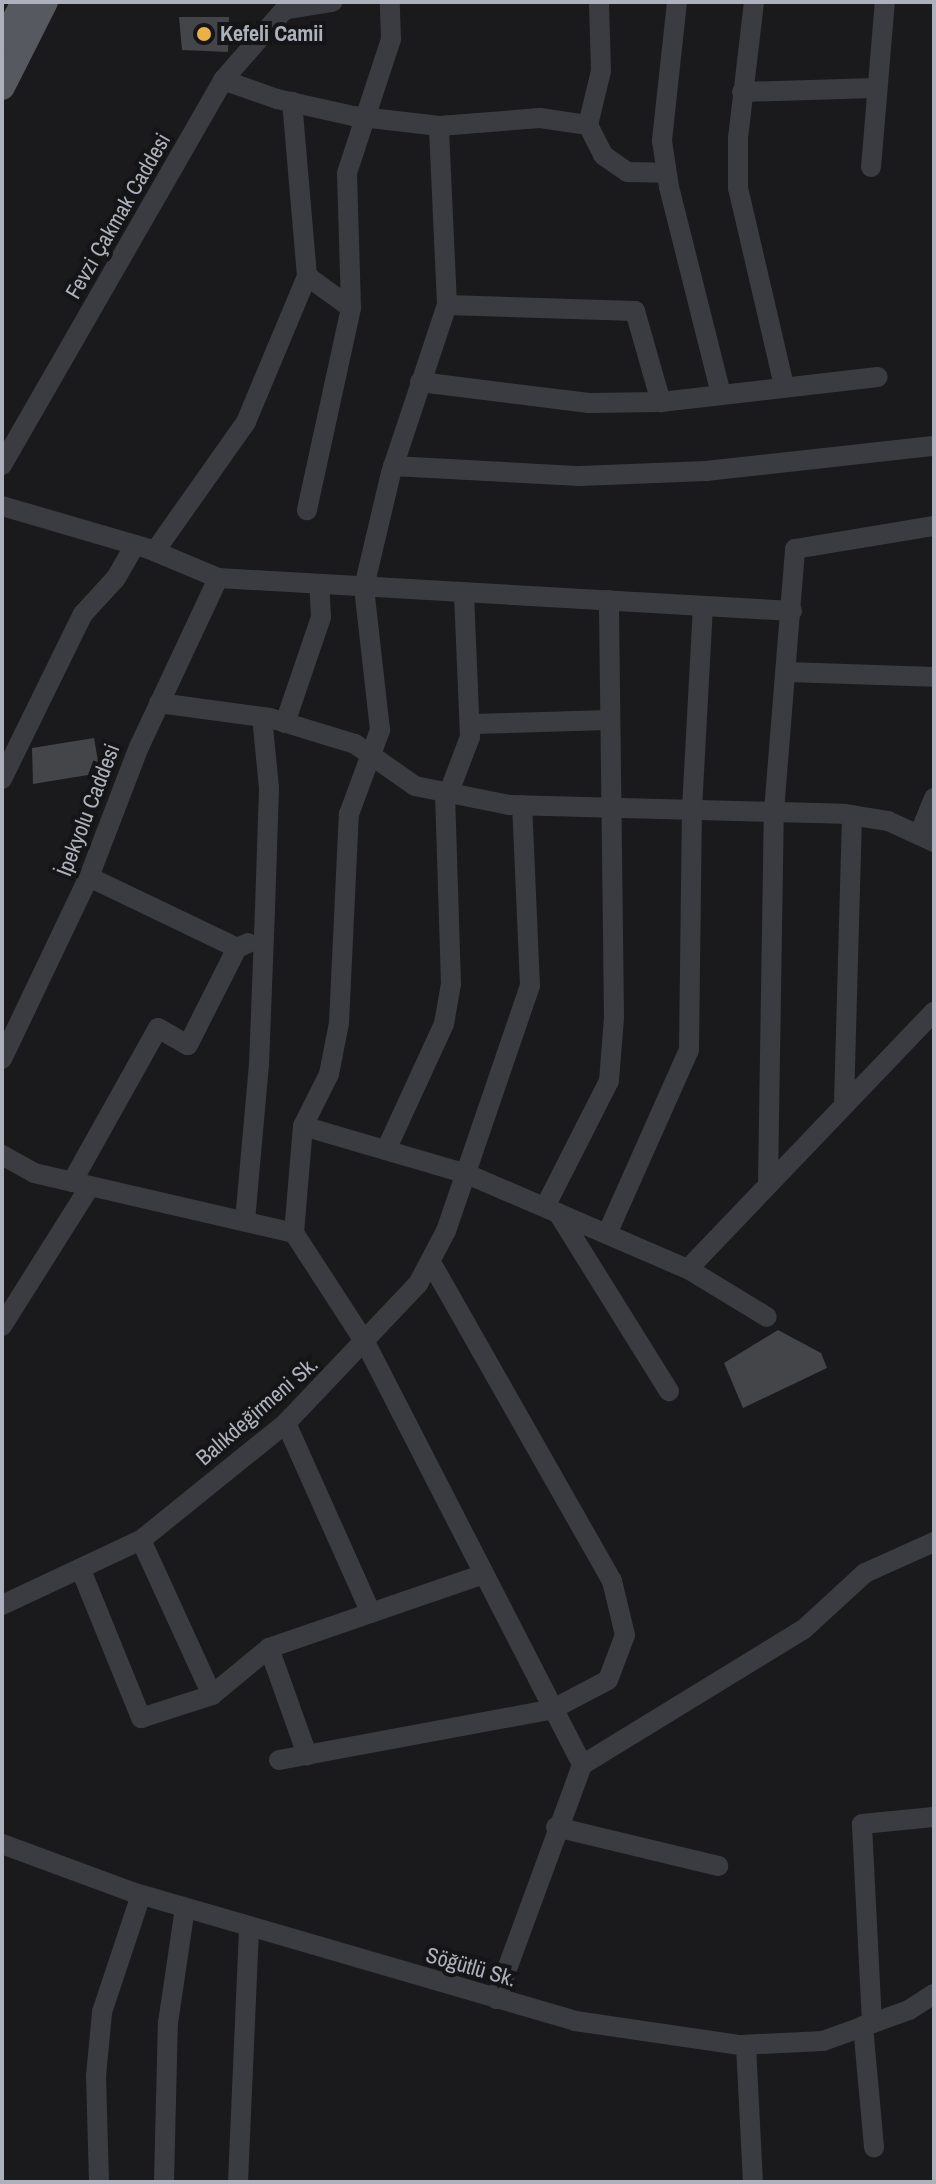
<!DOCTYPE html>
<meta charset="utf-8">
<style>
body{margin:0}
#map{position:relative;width:936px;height:2184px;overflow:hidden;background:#1a1a1c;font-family:"Archivo Narrow",sans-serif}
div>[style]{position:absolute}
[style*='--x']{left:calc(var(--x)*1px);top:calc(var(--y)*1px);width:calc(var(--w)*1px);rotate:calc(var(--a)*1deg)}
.building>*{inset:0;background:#444549}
.minor>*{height:20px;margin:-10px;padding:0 10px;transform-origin:10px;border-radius:10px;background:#3b3c41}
.major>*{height:26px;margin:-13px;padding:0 13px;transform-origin:13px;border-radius:13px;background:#575960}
.dots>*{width:22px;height:22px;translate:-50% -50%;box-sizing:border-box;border:4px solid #151517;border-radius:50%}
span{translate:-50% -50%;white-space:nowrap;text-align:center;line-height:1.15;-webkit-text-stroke:8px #151517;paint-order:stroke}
.poi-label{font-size:22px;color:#adb1bb;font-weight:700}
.left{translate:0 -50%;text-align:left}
.street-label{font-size:22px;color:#adb1bb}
.frame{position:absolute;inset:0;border:4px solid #adb1bb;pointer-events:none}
</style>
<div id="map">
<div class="building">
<div style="clip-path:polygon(179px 17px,229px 17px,228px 52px,182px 50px)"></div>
<div style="clip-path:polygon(94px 738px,100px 773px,33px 784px,32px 748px)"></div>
<div style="clip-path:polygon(778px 1330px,821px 1353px,827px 1368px,743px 1408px,724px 1363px)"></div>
</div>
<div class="minor">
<div style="--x:677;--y:2;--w:140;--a:96.2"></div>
<div style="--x:662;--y:141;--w:47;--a:81.3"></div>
<div style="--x:669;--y:187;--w:213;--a:75.9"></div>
<div style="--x:754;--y:2;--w:137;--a:96.7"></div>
<div style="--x:738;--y:138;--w:50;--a:90"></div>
<div style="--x:738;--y:188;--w:202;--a:76.9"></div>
<div style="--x:287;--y:9;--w:46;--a:-8.8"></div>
<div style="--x:223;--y:80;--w:57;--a:19.4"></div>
<div style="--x:277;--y:99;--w:78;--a:12.6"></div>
<div style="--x:353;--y:116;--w:87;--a:6.6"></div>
<div style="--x:439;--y:126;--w:101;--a:-4.5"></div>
<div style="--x:540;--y:118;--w:49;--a:8.3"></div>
<div style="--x:588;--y:125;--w:56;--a:-76.5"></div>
<div style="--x:601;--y:71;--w:69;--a:-91.7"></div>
<div style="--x:742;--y:92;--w:132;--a:-1.7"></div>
<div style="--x:588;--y:125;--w:34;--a:63"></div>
<div style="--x:603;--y:155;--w:29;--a:35"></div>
<div style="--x:627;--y:172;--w:39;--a:1"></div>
<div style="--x:871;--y:167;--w:166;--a:-85.2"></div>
<div style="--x:307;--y:276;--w:54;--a:36"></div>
<div style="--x:351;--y:308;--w:207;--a:102.3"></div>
<div style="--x:447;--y:305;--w:188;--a:1.8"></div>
<div style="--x:635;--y:311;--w:95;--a:74.1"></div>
<div style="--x:351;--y:308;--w:135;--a:-91.7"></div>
<div style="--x:347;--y:173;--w:141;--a:-71.8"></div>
<div style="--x:391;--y:39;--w:37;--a:-92"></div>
<div style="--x:420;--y:382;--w:170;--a:7.1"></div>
<div style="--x:589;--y:403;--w:72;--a:-0.8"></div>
<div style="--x:661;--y:402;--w:218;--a:-6.6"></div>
<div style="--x:2;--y:465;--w:444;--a:-60.1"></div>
<div style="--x:223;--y:80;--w:103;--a:-48.9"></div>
<div style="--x:393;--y:466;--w:187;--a:3.1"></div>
<div style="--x:580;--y:476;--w:126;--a:-2.3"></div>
<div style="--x:706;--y:471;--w:229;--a:-6.3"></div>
<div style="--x:2;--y:506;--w:153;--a:16.3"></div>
<div style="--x:149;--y:549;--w:75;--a:22.8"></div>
<div style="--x:218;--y:578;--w:575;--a:3.29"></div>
<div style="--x:155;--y:551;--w:158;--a:-54.8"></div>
<div style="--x:246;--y:422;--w:158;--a:-67.3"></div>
<div style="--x:307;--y:276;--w:175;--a:-94.9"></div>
<div style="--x:787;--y:672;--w:147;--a:1.9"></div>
<div style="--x:159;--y:703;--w:112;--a:7.7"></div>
<div style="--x:270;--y:718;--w:89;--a:17"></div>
<div style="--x:355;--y:744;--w:73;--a:35"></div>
<div style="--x:415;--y:786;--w:96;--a:11.4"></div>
<div style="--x:509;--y:805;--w:335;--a:1.5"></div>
<div style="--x:844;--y:814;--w:45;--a:9"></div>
<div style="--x:888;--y:821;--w:51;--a:24.5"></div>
<div style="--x:285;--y:723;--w:112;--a:-71.2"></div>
<div style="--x:321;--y:617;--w:33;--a:-93"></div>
<div style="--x:470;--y:724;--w:139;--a:-1.6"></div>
<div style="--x:2;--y:779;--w:184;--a:-63.9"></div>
<div style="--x:83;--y:614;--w:49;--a:-47.5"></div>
<div style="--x:116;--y:578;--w:38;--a:-60"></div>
<div style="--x:449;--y:792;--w:59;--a:-69.1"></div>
<div style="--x:470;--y:737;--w:145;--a:-92.4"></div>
<div style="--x:919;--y:835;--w:40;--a:-68"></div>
<div style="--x:89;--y:877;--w:164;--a:25.6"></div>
<div style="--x:237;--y:948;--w:12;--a:-24"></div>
<div style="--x:2;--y:1059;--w:202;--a:-64.5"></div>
<div style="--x:89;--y:877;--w:139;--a:-69"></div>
<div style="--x:139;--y:747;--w:187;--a:-64.9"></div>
<div style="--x:844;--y:1103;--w:288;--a:-88.4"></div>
<div style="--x:303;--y:1126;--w:171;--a:16.3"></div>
<div style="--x:467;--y:1174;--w:241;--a:23.3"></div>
<div style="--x:688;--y:1269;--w:356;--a:-46.3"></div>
<div style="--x:386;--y:1150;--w:139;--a:-65.3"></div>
<div style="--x:444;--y:1024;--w:41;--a:-80.1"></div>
<div style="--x:451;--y:984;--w:192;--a:-91.8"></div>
<div style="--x:2;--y:1155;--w:37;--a:29"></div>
<div style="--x:34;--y:1173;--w:267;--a:13"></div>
<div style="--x:294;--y:1233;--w:132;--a:57"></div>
<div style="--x:366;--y:1344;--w:473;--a:62.8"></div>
<div style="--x:72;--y:1182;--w:176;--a:-60.8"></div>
<div style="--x:158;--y:1028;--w:34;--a:30"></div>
<div style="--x:188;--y:1045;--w:109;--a:-63.2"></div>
<div style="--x:768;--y:1183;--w:372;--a:-89.1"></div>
<div style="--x:774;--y:811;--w:263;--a:-85.4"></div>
<div style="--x:795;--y:549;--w:141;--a:-9.4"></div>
<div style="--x:545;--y:1207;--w:141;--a:-63.1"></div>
<div style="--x:609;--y:1081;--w:64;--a:-85.5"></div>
<div style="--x:614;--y:1017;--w:417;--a:-90.7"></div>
<div style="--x:558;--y:1213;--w:210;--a:58.1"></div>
<div style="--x:245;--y:1221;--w:157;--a:-84.9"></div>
<div style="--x:259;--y:1065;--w:156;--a:-87.8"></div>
<div style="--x:265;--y:909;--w:121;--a:-88.1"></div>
<div style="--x:269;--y:788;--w:71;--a:-95.6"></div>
<div style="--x:294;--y:1233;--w:107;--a:-85.2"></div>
<div style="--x:303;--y:1126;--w:58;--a:-63.4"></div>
<div style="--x:329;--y:1074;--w:52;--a:-78.9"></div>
<div style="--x:339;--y:1023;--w:209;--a:-87.3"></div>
<div style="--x:349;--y:814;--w:90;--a:-69.7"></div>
<div style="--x:380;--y:730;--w:144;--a:-96.4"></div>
<div style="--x:364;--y:587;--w:117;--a:-76.7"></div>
<div style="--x:391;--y:473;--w:177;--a:-71.6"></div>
<div style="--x:447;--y:305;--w:179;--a:-92.6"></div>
<div style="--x:607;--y:1234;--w:201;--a:-66"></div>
<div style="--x:689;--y:1050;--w:241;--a:-89.3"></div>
<div style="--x:692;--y:809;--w:203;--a:-86.9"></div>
<div style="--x:688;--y:1269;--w:92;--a:31.3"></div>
<div style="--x:2;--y:1326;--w:165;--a:-57.8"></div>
<div style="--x:286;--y:1423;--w:208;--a:65.9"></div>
<div style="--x:141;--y:1540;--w:170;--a:65.4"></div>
<div style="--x:81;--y:1570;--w:160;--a:67.9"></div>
<div style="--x:141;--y:1718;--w:75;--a:-17.9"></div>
<div style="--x:212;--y:1695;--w:74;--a:-39.5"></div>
<div style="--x:269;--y:1648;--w:227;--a:-19"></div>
<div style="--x:2;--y:1605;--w:153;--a:-25.1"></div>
<div style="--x:141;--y:1540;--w:186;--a:-38.9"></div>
<div style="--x:286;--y:1423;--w:192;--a:-46.5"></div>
<div style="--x:418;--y:1284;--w:60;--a:-62.2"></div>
<div style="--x:446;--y:1231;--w:259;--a:-71.1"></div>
<div style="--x:530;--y:986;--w:181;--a:-92.5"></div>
<div style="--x:269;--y:1648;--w:114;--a:70.4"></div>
<div style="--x:279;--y:1760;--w:279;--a:-10.5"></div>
<div style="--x:553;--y:1709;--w:62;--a:-27.8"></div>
<div style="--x:608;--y:1680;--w:48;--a:-69.3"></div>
<div style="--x:625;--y:1635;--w:56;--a:-103.5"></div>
<div style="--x:612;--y:1581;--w:368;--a:-119.6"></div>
<div style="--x:556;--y:1827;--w:167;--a:13.5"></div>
<div style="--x:2;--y:1844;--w:139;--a:20.3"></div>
<div style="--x:132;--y:1892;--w:461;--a:16.2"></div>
<div style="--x:575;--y:2021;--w:167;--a:8.3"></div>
<div style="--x:740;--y:2045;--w:83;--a:-2.8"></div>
<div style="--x:823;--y:2041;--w:91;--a:-19.8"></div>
<div style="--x:909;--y:2010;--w:30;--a:-33"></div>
<div style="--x:496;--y:1999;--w:249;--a:-69.8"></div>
<div style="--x:582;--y:1765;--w:260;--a:-31.5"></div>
<div style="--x:804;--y:1629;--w:83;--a:-42.6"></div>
<div style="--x:865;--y:1573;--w:76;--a:-24.2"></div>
<div style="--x:872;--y:2023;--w:199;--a:-92.9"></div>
<div style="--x:862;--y:1824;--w:72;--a:-5.6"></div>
<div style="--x:863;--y:2026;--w:122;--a:84.8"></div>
<div style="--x:746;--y:2045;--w:137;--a:87.1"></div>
<div style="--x:99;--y:2182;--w:106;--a:-91.6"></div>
<div style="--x:96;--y:2076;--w:64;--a:-84.6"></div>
<div style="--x:102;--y:2012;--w:123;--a:-71.6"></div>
<div style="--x:164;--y:2182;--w:159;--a:-88.6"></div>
<div style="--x:168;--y:2023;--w:116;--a:-81.6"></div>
<div style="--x:238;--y:2182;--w:255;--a:-87.5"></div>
</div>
<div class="major">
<div style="--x:2;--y:45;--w:48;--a:-62.9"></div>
<div style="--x:2;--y:87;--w:95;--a:-63.2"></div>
</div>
<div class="dots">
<div style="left:204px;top:34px;background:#eab244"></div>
</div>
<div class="poi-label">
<span class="left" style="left:220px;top:34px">Kefeli Camii</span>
</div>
<div class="street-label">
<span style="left:118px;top:216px;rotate:-60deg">Fevzi Çakmak Caddesi</span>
<span style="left:88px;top:810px;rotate:-69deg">İpekyolu Caddesi</span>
<span style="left:257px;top:1411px;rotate:-41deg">Balıkdeğirmeni Sk.</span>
<span style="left:471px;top:1967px;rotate:16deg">Söğütlü Sk.</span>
</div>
<div class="frame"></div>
</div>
